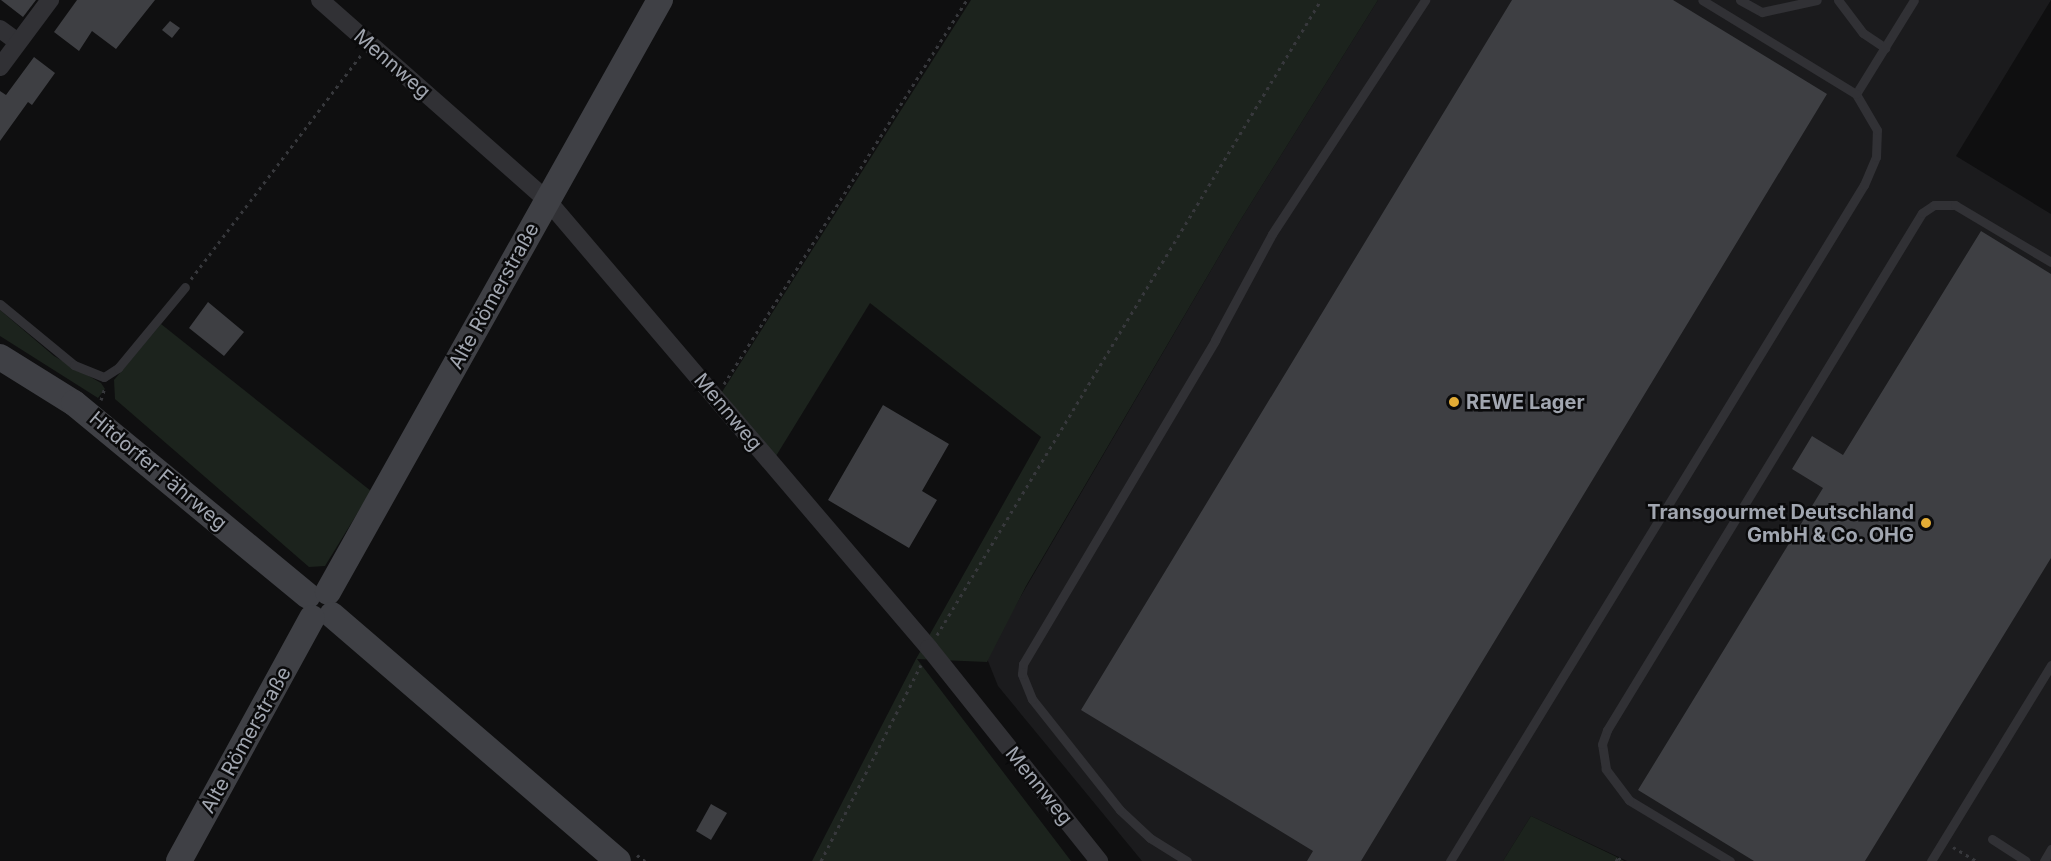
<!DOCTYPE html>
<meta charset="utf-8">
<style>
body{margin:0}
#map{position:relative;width:2051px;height:861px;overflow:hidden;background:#0f0f10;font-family:Inter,sans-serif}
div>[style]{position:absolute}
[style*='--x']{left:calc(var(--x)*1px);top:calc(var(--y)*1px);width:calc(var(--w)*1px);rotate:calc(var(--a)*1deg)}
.built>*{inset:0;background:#1b1b1d}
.green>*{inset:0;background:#1c231d}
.building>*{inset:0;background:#3e3f43}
.path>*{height:3px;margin-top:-1.5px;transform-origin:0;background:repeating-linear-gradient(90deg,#37383c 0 3px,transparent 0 7.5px)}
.lane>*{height:9px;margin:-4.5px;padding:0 4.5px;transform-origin:4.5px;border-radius:4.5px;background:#313135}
.street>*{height:18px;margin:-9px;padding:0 9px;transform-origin:9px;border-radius:9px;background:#313135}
.secondary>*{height:26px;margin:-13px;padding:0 13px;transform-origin:13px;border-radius:13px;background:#3f4045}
.dots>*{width:16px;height:16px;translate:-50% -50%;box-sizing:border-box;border:3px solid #0a0a0b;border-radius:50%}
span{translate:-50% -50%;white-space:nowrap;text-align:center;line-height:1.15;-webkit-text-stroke:5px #0a0a0b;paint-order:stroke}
.street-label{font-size:20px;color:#a1a6b0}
.poi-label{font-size:20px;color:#a1a6b0;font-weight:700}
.left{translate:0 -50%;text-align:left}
.right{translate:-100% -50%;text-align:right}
</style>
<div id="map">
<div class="built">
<div style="clip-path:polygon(1378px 0,2051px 0,1956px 156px,2051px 214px,2051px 861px,1627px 861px,1531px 816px,1503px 861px,1142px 861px,998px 686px,986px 656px,1238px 224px)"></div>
</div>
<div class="green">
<div style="clip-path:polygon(971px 0,1378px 0,1238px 224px,1026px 586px,987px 662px,917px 659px,1071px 861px,812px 861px,916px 659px,1041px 437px,870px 303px,776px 456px,722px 392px)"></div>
<div style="clip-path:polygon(0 310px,54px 356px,101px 383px,105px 389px,98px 398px,0 336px)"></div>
<div style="clip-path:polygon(161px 324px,371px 491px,325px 566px,309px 567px,115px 399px,114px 380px)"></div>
<div style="clip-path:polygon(1531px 816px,1621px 859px,1624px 861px,1503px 861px)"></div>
</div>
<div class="building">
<div style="clip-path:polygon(1px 0,36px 0,23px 17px)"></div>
<div style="clip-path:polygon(77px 0,155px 0,116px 49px,92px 31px,79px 51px,54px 32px)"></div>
<div style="clip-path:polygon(1512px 0,1673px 0,1827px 94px,1361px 861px,1307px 861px,1313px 851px,1081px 710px)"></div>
<div style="clip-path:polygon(170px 21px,180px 28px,172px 38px,162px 30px)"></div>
<div style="clip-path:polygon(34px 57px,55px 73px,32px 105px,28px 102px,0 141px,0 91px,6px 95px)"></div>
<div style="clip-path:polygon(1981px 231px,2051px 274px,2051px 558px,1865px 861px,1754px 861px,1638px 790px,1823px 488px,1792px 469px,1812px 436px,1843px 455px)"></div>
<div style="clip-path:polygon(208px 302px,244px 332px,224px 356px,189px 328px)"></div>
<div style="clip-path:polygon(883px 405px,949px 444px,922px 491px,937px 500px,909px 548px,828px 500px)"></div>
<div style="clip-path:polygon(711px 804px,727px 813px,711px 840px,696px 831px)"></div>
</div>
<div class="path">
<div style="--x:191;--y:279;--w:281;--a:-52.8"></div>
<div style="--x:724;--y:384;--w:454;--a:-57.7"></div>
<div style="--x:101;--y:400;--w:14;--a:-73"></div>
<div style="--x:937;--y:635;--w:742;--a:-58.84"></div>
<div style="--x:1953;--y:847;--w:27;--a:31"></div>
<div style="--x:637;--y:855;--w:10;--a:37"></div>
<div style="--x:821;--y:861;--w:220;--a:-63"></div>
<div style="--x:1616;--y:861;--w:4;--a:-56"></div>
<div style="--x:1618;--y:858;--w:7;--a:27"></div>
</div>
<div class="lane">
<div style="--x:1740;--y:0;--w:25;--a:29"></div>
<div style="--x:1762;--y:12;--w:56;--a:-12.3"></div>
<div style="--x:1838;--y:0;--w:41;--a:52.9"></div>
<div style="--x:1863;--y:33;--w:27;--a:34"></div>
<div style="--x:1856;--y:94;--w:110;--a:-58.3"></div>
<div style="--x:0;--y:304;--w:96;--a:39.5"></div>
<div style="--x:74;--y:365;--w:32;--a:22"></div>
<div style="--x:104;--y:377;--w:17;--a:-33"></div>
<div style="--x:118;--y:368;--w:105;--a:-50.4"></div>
<div style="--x:1992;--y:839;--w:40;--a:32.9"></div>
<div style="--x:1187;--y:861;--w:44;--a:-148.1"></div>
<div style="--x:1150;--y:838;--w:41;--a:-137"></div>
<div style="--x:1120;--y:810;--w:142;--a:-128.4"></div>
<div style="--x:1032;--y:699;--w:27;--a:-112"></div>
<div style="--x:1022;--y:674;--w:10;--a:-84"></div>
<div style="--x:1023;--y:664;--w:377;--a:-59.3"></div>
<div style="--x:1215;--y:340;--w:120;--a:-61.7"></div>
<div style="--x:1272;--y:234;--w:280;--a:-56.8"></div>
<div style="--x:1450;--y:861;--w:793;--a:-58.52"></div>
<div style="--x:1864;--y:185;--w:30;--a:-67"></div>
<div style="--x:1876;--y:157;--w:27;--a:-88"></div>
<div style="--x:1877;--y:130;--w:42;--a:-120.3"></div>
<div style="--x:1856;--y:94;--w:180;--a:-148.6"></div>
<div style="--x:1730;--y:861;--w:118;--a:-148.9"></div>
<div style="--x:1629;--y:800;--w:39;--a:-127"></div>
<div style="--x:1606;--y:769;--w:25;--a:-99"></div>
<div style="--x:1602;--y:744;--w:15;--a:-70"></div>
<div style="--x:1607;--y:730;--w:605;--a:-58.65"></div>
<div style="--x:1922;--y:213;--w:14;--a:-34"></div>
<div style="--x:1934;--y:205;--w:21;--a:0"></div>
<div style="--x:1955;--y:205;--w:112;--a:30.7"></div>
<div style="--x:1931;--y:861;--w:230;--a:-58.5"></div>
<div style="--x:2044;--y:861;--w:14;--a:-60"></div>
</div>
<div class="street">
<div style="--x:320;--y:0;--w:303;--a:41.4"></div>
<div style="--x:547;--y:200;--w:589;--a:49.55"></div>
<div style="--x:929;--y:648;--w:273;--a:51.4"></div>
<div style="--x:0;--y:29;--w:22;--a:36"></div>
<div style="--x:0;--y:67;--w:84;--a:-53.3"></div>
</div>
<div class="secondary">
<div style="--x:0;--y:357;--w:87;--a:31.9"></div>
<div style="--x:74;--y:403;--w:303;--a:39.5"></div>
<div style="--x:328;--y:592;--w:679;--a:-60.72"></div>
<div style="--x:332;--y:615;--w:377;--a:40.7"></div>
<div style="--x:179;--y:861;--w:277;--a:-61.3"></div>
</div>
<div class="dots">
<div style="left:1454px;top:402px;background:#e3ac35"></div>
<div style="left:1926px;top:523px;background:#e3ac35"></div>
</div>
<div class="street-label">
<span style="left:392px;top:64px;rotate:41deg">Mennweg</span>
<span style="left:494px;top:296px;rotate:-61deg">Alte Römerstraße</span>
<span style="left:728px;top:412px;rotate:50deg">Mennweg</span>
<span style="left:158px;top:471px;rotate:40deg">Hitdorfer Fährweg</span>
<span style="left:246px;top:740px;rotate:-61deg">Alte Römerstraße</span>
<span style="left:1039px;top:786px;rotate:51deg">Mennweg</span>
</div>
<div class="poi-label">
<span class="left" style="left:1466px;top:402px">REWE Lager</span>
<span class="right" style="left:1914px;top:524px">Transgourmet Deutschland<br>GmbH &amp; Co. OHG</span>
</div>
</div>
